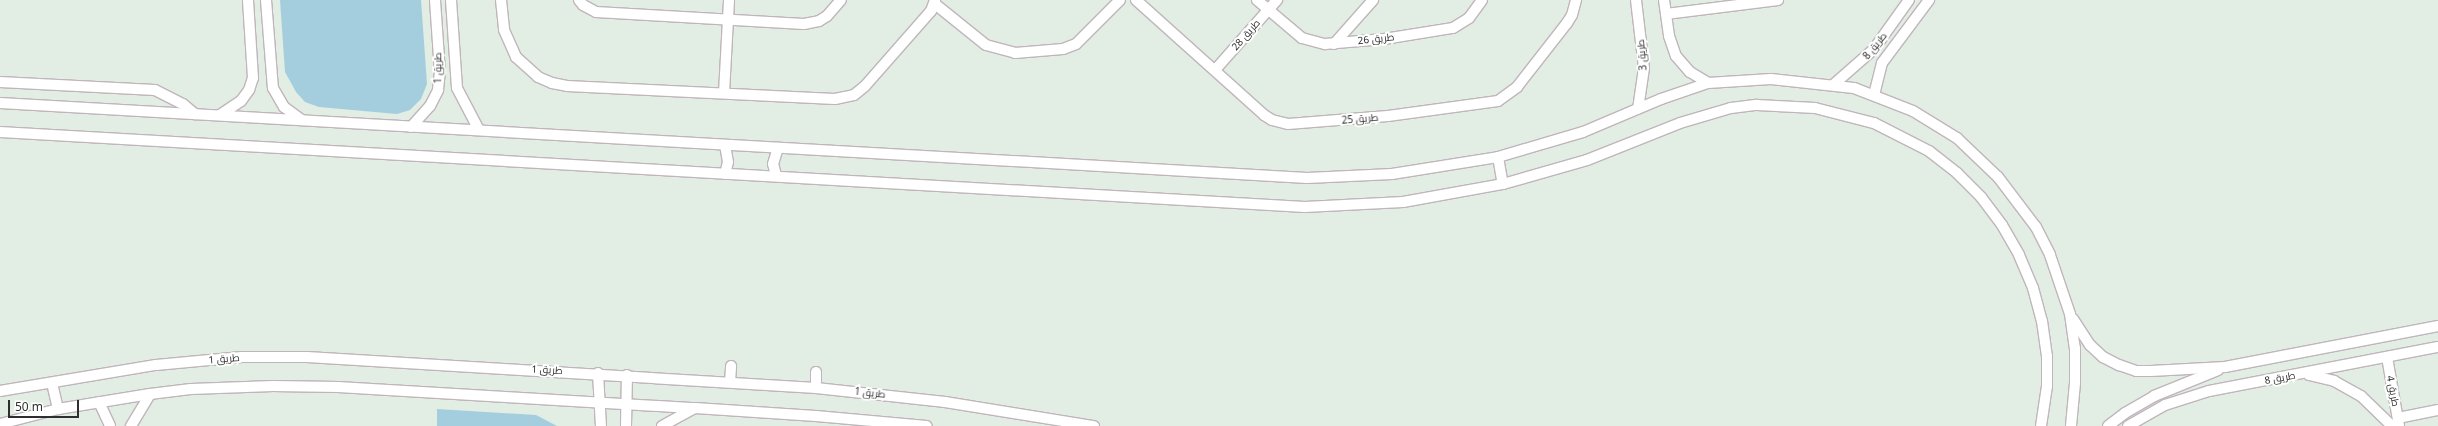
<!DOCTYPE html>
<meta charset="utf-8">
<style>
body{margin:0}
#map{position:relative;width:2438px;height:426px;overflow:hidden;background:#e2ede4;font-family:"Noto Sans",Cairo,sans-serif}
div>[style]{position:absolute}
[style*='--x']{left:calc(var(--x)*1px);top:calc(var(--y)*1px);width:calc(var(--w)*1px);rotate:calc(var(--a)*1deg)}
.green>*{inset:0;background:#a4cede}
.roads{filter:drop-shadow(1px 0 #c0b5bc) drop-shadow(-1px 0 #c0b5bc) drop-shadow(0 1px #c0b5bc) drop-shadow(0 -1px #c0b5bc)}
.street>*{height:10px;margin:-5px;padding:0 5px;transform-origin:5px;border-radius:5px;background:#fff}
span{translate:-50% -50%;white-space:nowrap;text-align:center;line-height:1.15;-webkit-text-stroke:4px #fff;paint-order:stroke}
.street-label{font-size:10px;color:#2e2e2e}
.scale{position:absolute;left:8px;top:400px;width:71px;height:18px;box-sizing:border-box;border:2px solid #2e2e2e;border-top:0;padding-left:5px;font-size:12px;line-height:14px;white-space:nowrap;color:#2e2e2e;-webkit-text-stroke:3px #fff;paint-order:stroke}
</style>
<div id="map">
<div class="green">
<div style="clip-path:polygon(280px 0,421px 0,427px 84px,421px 99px,410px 110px,397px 114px,319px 107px,305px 102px,296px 92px,285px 72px)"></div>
<div style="clip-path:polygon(437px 409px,536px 415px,557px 426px,437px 426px)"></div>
</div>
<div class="roads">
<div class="street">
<div style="--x:266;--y:0;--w:88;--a:85.5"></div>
<div style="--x:273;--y:88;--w:22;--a:60"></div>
<div style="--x:284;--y:107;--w:22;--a:36"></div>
<div style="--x:451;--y:0;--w:88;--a:86.1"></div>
<div style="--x:457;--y:88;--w:47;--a:62.4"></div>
<div style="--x:501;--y:0;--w:30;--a:84"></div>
<div style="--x:504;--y:30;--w:30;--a:66"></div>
<div style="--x:516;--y:57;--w:30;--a:42"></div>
<div style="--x:538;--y:77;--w:15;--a:23"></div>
<div style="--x:552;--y:83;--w:15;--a:11"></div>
<div style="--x:567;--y:86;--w:268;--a:2.8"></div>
<div style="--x:835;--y:99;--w:19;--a:-12"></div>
<div style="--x:854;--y:95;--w:14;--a:-39"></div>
<div style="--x:865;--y:86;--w:100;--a:-48.7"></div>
<div style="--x:931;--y:11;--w:12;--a:-70"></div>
<div style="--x:579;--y:0;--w:6;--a:51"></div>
<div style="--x:583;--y:5;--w:15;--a:28"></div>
<div style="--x:596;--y:12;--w:208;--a:3.3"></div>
<div style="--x:804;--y:24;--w:15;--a:-11"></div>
<div style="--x:819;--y:21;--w:9;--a:-32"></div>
<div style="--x:827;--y:16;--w:21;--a:-49"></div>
<div style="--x:1136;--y:0;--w:172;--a:41.9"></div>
<div style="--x:1264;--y:115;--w:9;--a:32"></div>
<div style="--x:1272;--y:120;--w:16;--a:14"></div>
<div style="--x:1288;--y:124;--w:100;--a:-4.6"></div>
<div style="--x:1388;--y:116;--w:111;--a:-7.8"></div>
<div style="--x:1498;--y:101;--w:24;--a:-36"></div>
<div style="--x:1517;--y:87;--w:81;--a:-52"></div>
<div style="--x:1567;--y:23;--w:9;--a:-58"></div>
<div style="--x:1572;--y:15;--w:16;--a:-75"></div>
<div style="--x:1257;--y:0;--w:59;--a:40.2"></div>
<div style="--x:1302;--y:38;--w:24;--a:15"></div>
<div style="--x:1325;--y:44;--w:59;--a:-4.8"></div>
<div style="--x:1384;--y:39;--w:70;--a:-9.1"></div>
<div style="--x:1453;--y:28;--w:19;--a:-32"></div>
<div style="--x:1469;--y:18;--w:22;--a:-54"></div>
<div style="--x:1636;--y:0;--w:68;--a:83.3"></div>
<div style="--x:1644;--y:68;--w:41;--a:98.3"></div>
<div style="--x:1664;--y:0;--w:36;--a:82"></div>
<div style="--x:1669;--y:36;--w:21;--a:71"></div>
<div style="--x:1676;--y:56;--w:21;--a:49"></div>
<div style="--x:1690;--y:72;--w:21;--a:31"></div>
<div style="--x:935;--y:4;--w:65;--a:38.8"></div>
<div style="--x:986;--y:45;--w:30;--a:15"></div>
<div style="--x:1015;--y:53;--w:48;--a:-4.8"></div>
<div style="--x:1063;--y:49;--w:14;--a:-21"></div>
<div style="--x:1076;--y:44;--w:62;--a:-45"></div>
<div style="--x:1666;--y:14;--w:113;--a:-7.1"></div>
<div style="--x:1334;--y:44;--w:59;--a:-48.4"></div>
<div style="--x:1215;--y:70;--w:94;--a:-48.5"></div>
<div style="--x:0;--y:82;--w:155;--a:3"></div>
<div style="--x:155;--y:90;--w:31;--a:27"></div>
<div style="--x:183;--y:104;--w:16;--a:40"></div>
<div style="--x:1833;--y:85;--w:55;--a:-41.3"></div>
<div style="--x:1874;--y:49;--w:60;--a:-54.5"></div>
<div style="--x:724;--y:93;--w:93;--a:-86.9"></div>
<div style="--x:1874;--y:95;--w:33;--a:-76"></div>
<div style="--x:1882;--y:63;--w:79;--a:-53.3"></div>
<div style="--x:0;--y:103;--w:1309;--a:3.28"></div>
<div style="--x:1307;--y:178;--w:85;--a:-2.7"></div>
<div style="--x:1392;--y:174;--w:107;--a:-9.1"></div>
<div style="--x:1498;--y:157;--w:89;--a:-16.4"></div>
<div style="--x:1583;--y:132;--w:85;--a:-22.9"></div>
<div style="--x:1661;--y:99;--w:50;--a:-18.8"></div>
<div style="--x:1708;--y:83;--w:63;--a:-3.6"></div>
<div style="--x:1771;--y:79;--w:83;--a:6.2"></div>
<div style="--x:1854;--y:88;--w:63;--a:21.3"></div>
<div style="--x:1913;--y:111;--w:52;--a:31.5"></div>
<div style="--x:1957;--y:138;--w:57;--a:43.6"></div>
<div style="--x:1998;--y:177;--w:63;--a:52.8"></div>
<div style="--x:2036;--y:227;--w:31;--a:63"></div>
<div style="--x:2050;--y:255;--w:62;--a:71.3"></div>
<div style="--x:2070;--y:314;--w:34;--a:82"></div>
<div style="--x:2075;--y:348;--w:35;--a:90"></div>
<div style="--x:2075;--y:383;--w:43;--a:95.3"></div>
<div style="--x:220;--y:115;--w:25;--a:-34"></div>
<div style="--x:241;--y:101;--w:14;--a:-54"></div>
<div style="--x:249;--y:90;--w:13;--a:-72"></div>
<div style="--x:253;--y:78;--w:78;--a:-93.7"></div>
<div style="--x:411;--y:127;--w:28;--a:-48"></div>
<div style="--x:430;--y:106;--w:18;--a:-63"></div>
<div style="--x:438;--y:90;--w:18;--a:-84"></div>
<div style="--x:440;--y:72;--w:72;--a:-94"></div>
<div style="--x:0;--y:132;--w:1307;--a:3.29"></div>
<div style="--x:1305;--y:207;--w:98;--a:-2.9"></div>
<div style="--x:1403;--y:202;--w:102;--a:-10.2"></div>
<div style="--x:1503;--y:184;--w:87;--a:-15.9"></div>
<div style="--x:1587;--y:160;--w:100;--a:-21.7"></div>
<div style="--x:1680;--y:123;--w:53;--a:-16.4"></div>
<div style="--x:1731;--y:108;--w:26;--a:-7"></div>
<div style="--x:1757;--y:105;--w:58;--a:3"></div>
<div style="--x:1815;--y:108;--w:61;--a:14.3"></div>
<div style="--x:1874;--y:123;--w:62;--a:27"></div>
<div style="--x:1929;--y:151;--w:36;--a:38"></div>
<div style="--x:1957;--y:173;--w:34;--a:45"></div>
<div style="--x:1981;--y:197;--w:35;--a:53"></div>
<div style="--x:2002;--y:225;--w:34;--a:60"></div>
<div style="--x:2019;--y:255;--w:36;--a:67"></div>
<div style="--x:2033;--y:288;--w:34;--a:75"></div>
<div style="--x:2042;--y:321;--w:35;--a:82"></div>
<div style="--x:2047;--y:356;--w:30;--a:90"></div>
<div style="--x:2047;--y:386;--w:40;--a:98.5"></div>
<div style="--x:1498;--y:157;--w:27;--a:80"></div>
<div style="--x:725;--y:174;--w:12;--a:-76"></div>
<div style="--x:728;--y:162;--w:17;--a:-100"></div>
<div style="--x:776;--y:175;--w:11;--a:-105"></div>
<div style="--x:773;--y:164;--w:17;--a:-73"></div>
<div style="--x:2073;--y:319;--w:31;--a:57"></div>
<div style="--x:2090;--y:345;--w:18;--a:43"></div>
<div style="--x:2103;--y:357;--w:18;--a:27"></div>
<div style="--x:2119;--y:365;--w:18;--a:19"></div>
<div style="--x:2136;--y:371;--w:15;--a:0"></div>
<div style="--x:2151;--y:371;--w:74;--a:-3.1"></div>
<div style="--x:2225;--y:367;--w:217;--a:-10.9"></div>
<div style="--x:2387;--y:357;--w:70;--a:80.1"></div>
<div style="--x:598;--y:373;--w:53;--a:86.8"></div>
<div style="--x:2309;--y:375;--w:26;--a:13"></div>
<div style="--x:2334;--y:381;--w:31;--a:29"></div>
<div style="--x:2361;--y:396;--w:43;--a:44.1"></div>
<div style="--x:730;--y:382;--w:16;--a:-86"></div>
<div style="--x:52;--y:383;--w:27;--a:77"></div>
<div style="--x:816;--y:388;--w:16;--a:-90"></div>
<div style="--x:0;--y:391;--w:158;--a:-9.5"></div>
<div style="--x:156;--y:365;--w:86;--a:-5.3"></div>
<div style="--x:242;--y:357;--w:65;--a:0"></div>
<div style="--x:307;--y:357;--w:510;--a:3.49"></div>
<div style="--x:816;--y:388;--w:130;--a:6.2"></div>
<div style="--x:945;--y:402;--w:151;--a:9.2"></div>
<div style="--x:99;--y:402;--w:26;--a:65"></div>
<div style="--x:2398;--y:418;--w:41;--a:-11.3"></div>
<div style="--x:0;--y:424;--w:60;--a:-14.5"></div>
<div style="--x:58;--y:409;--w:93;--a:-9.3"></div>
<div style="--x:150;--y:394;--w:41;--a:-7"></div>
<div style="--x:191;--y:389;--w:82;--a:-2.1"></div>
<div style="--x:273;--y:386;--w:65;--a:0.9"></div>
<div style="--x:338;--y:387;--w:358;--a:3.4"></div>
<div style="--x:695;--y:408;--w:121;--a:3.8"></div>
<div style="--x:816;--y:416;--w:111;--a:5.1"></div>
<div style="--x:131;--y:426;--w:37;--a:-59"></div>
<div style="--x:626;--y:426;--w:51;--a:-88.9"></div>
<div style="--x:662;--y:426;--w:35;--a:-29"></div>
<div style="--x:2108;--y:426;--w:21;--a:-37"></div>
<div style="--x:2125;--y:413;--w:34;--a:-30"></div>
<div style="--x:2154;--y:396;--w:69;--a:-22.1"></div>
<div style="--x:2128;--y:426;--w:43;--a:-29.6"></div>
<div style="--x:2165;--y:405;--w:46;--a:-17.7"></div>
<div style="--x:2209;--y:391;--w:233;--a:-10.9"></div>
</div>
</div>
<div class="street-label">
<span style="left:1246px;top:35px;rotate:-49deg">طريق 28</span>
<span style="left:1376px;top:39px;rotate:-6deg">طريق 26</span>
<span style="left:1875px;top:46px;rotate:-51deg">طريق 8</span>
<span style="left:1642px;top:55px;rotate:-95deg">طريق 3</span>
<span style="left:438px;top:68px;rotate:-90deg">طريق 1</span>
<span style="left:1360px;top:119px;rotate:-5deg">طريق 25</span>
<span style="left:224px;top:359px;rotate:-5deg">طريق 1</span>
<span style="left:547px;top:370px;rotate:3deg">طريق 1</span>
<span style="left:2280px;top:378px;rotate:-10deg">طريق 8</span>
<span style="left:2393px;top:391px;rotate:79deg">طريق 4</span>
<span style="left:870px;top:393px;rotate:6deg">طريق 1</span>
</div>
<div class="scale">50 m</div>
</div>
